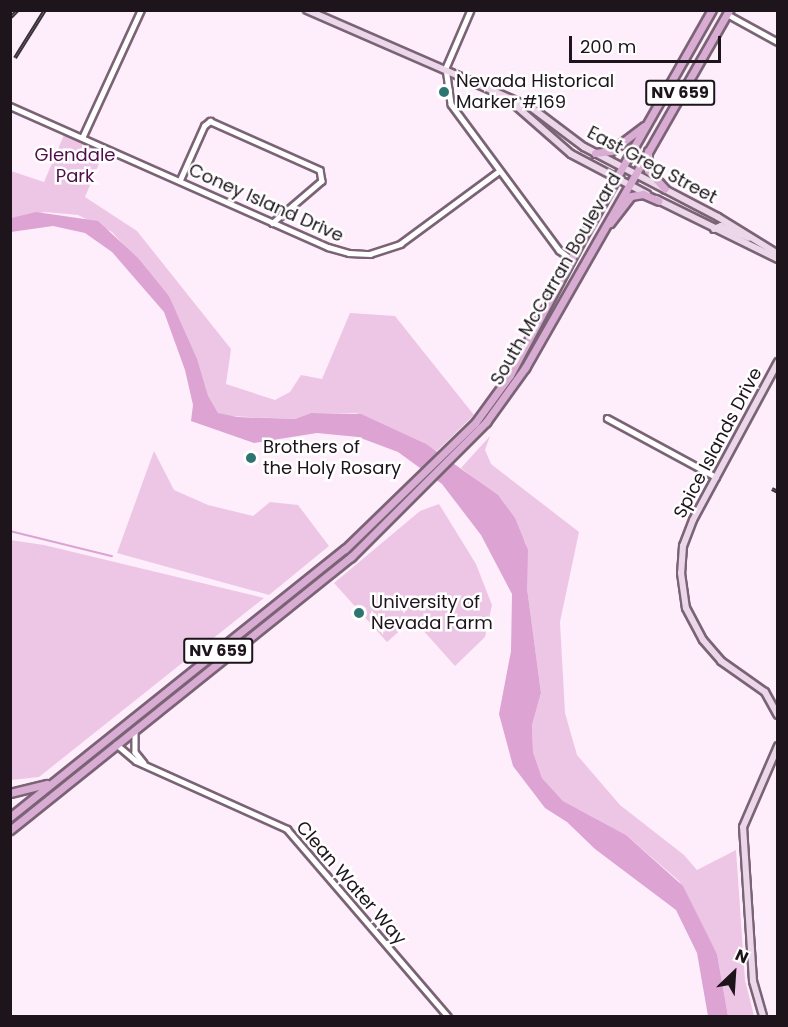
<!DOCTYPE html>
<style>
body{margin:0}
#map{position:relative;width:788px;height:1027px;overflow:hidden;background:#feeefb;font-family:Poppins,sans-serif}
div>[style]{position:absolute}
[style*='--x']{left:calc(var(--x)*1px);top:calc(var(--y)*1px);width:calc(var(--w)*1px);rotate:calc(var(--a)*1deg)}
.green>*{inset:0;background:#edc6e6}
.water>*{inset:0;background:#dca3d3}
.stream>*{height:1.5px;margin:-0.75px;padding:0 0.75px;transform-origin:0.75px;border-radius:0.75px;background:#dca3d3}
.roads{filter:drop-shadow(2px 0 #7b6376) drop-shadow(-2px 0 #7b6376) drop-shadow(0 2px #7b6376) drop-shadow(0 -2px #7b6376)}
.street>*{height:4.5px;margin:-2.25px;padding:0 2.25px;transform-origin:2.25px;border-radius:2.25px;background:#fff}
.secondary>*{height:6px;margin:-3px;padding:0 3px;transform-origin:3px;border-radius:3px;background:#ecd6e9}
.primary>*{height:7px;margin:-3.5px;padding:0 3.5px;transform-origin:3.5px;border-radius:3.5px;background:#d9add3}
.rail>*{height:4px;margin-top:-2px;transform-origin:0;background:repeating-linear-gradient(90deg,#fff 0 4.5px,#3a3038 0 9px);box-sizing:border-box;border-block:2px solid #3a3038}
.dots>*{width:16px;height:16px;translate:-50% -50%;box-sizing:border-box;border:3px solid #fff;border-radius:50%}
span{translate:-50% -50%;white-space:nowrap;text-align:center;line-height:1.15;-webkit-text-stroke:5px #fff;paint-order:stroke}
.shield-label span{padding:2px 4px;background:#fff;border:2px solid;border-radius:4px;-webkit-text-stroke-width:0}
.shield-label{font-size:16px;color:#1d141c;font-weight:700}
.poi-label{font-size:18px;color:#1d141c}
.left{translate:0 -50%;text-align:left}
.park-label{font-size:18px;color:#520e4b}
.street-label{font-size:18px;color:#1d141c}
.frame{position:absolute;inset:0;border:12px solid #1d141c;pointer-events:none}
.north{position:absolute;left:704px;top:943px;width:60px;height:60px;-webkit-text-stroke:4px #fff;paint-order:stroke;rotate:25deg;font-size:16px;font-weight:700;line-height:24px;text-align:center;color:#1d141c}
.north::after{content:'';display:block;margin:auto;width:21px;height:27px;background:#1d141c;clip-path:polygon(50% 0,100% 100%,50% 72%,0 100%)}
.scale{position:absolute;left:569px;top:36px;width:152px;height:27px;box-sizing:border-box;border:3px solid #1d141c;border-top:0;padding-left:8px;font-size:18px;line-height:21px;white-space:nowrap;color:#1d141c;-webkit-text-stroke:4px #fff;paint-order:stroke}
</style>
<div id="map">
<div class="green">
<div style="clip-path:polygon(64px 135px,104px 152px,85px 197px,137px 231px,231px 349px,226px 384px,275px 400px,290px 392px,301px 375px,322px 379px,350px 313px,395px 316px,474px 415px,437px 451px,356px 413px,311px 413px,295px 419px,226px 416px,218px 413px,208px 398px,169px 296px,112px 232px,78px 215px,45px 212px,11px 218px,11px 171px,44px 182px)"></div>
<div style="clip-path:polygon(490px 436px,485px 450px,491px 464px,579px 532px,560px 622px,565px 713px,577px 755px,620px 805px,684px 855px,697px 870px,736px 850px,745px 980px,754px 1016px,728px 1016px,717px 954px,679px 881px,626px 835px,563px 801px,542px 778px,533px 752px,532px 725px,541px 693px,527px 588px,526px 544px,502px 500px,461px 468px)"></div>
<div style="clip-path:polygon(154px 451px,174px 490px,208px 505px,253px 516px,270px 502px,298px 505px,329px 546px,269px 595px,117px 553px)"></div>
<div style="clip-path:polygon(439px 504px,476px 564px,492px 605px,485px 637px,455px 666px,413px 619px,387px 642px,334px 583px,420px 511px)"></div>
<div style="clip-path:polygon(10px 540px,44px 545px,264px 598px,39px 777px,11px 780px)"></div>
</div>
<div class="water">
<div style="clip-path:polygon(36px 212px,98px 221px,138px 258px,169px 296px,197px 359px,208px 396px,218px 413px,237px 417px,295px 419px,311px 413px,361px 414px,426px 444px,498px 495px,515px 518px,528px 550px,527px 588px,541px 693px,532px 725px,533px 752px,542px 778px,563px 801px,626px 835px,683px 886px,717px 954px,728px 1016px,708px 1016px,697px 953px,676px 910px,595px 849px,567px 822px,545px 808px,513px 766px,499px 714px,511px 651px,512px 594px,481px 535px,442px 484px,398px 452px,358px 437px,317px 433px,254px 443px,191px 421px,193px 405px,185px 370px,164px 312px,112px 252px,85px 233px,53px 226px,11px 232px,11px 218px)"></div>
</div>
<div class="stream">
<div style="--x:10;--y:531;--w:105;--a:13.8"></div>
</div>
<div class="roads">
<div class="street">
<div style="--x:471;--y:10;--w:63;--a:113.3"></div>
<div style="--x:446;--y:68;--w:36;--a:82"></div>
<div style="--x:451;--y:104;--w:182;--a:53.5"></div>
<div style="--x:559;--y:250;--w:15;--a:37"></div>
<div style="--x:727;--y:14;--w:58;--a:28.8"></div>
<div style="--x:10;--y:106;--w:348;--a:23.9"></div>
<div style="--x:328;--y:247;--w:22;--a:16"></div>
<div style="--x:349;--y:253;--w:21;--a:3"></div>
<div style="--x:370;--y:254;--w:32;--a:-18"></div>
<div style="--x:400;--y:244;--w:123;--a:-36.4"></div>
<div style="--x:82;--y:138;--w:141;--a:-65.3"></div>
<div style="--x:180;--y:180;--w:59;--a:-66"></div>
<div style="--x:204;--y:126;--w:8;--a:-40"></div>
<div style="--x:210;--y:121;--w:120;--a:24"></div>
<div style="--x:320;--y:170;--w:11;--a:80"></div>
<div style="--x:322;--y:181;--w:65;--a:139.4"></div>
<div style="--x:607;--y:418;--w:124;--a:28.4"></div>
<div style="--x:135;--y:730;--w:22;--a:90"></div>
<div style="--x:135;--y:752;--w:14;--a:51"></div>
<div style="--x:116;--y:744;--w:26;--a:40"></div>
<div style="--x:136;--y:761;--w:166;--a:24.2"></div>
<div style="--x:287;--y:829;--w:247;--a:49.3"></div>
</div>
<div class="secondary">
<div style="--x:307;--y:10;--w:245;--a:23.5"></div>
<div style="--x:532;--y:108;--w:65;--a:36.9"></div>
<div style="--x:584;--y:147;--w:151;--a:27.6"></div>
<div style="--x:718;--y:217;--w:70;--a:31.7"></div>
<div style="--x:515;--y:105;--w:74;--a:41.2"></div>
<div style="--x:571;--y:154;--w:86;--a:27.8"></div>
<div style="--x:656;--y:199;--w:136;--a:26.2"></div>
<div style="--x:714;--y:229;--w:8;--a:-23"></div>
<div style="--x:721;--y:226;--w:30;--a:23"></div>
<div style="--x:778;--y:362;--w:179;--a:118.3"></div>
<div style="--x:693;--y:520;--w:28;--a:111"></div>
<div style="--x:683;--y:546;--w:27;--a:94"></div>
<div style="--x:681;--y:573;--w:35;--a:82"></div>
<div style="--x:686;--y:608;--w:36;--a:62"></div>
<div style="--x:703;--y:640;--w:28;--a:49"></div>
<div style="--x:721;--y:661;--w:54;--a:35.2"></div>
<div style="--x:765;--y:692;--w:26;--a:61"></div>
<div style="--x:763;--y:1016;--w:36;--a:-106"></div>
<div style="--x:753;--y:981;--w:154;--a:-93.7"></div>
<div style="--x:743;--y:827;--w:88;--a:-66.6"></div>
</div>
<div class="primary">
<div style="--x:648;--y:151;--w:19;--a:90"></div>
<div style="--x:648;--y:170;--w:25;--a:48"></div>
<div style="--x:595;--y:153;--w:16;--a:-7"></div>
<div style="--x:611;--y:151;--w:41;--a:-37.1"></div>
<div style="--x:610;--y:223;--w:34;--a:-52"></div>
<div style="--x:631;--y:196;--w:12;--a:-9"></div>
<div style="--x:643;--y:194;--w:17;--a:24"></div>
<div style="--x:10;--y:793;--w:38;--a:-14"></div>
<div style="--x:10;--y:817;--w:429;--a:-38.7"></div>
<div style="--x:345;--y:549;--w:181;--a:-44.1"></div>
<div style="--x:475;--y:423;--w:59;--a:-53.9"></div>
<div style="--x:510;--y:375;--w:150;--a:-62.2"></div>
<div style="--x:580;--y:242;--w:267;--a:-60.4"></div>
<div style="--x:10;--y:830;--w:437;--a:-38.7"></div>
<div style="--x:351;--y:557;--w:191;--a:-45"></div>
<div style="--x:486;--y:422;--w:67;--a:-54.2"></div>
<div style="--x:525;--y:368;--w:412;--a:-60.3"></div>
</div>
</div>
<div class="rail">
<div style="--x:11;--y:17;--w:10;--a:-45"></div>
<div style="--x:15;--y:58;--w:57;--a:-58"></div>
<div style="--x:772;--y:489;--w:7;--a:27"></div>
</div>
<div class="dots">
<div style="left:444px;top:92px;background:#2d7570"></div>
<div style="left:251px;top:458px;background:#2d7570"></div>
<div style="left:359px;top:613px;background:#2d7570"></div>
</div>
<div class="shield-label">
<span style="left:680px;top:93px">NV 659</span>
<span style="left:218px;top:651px">NV 659</span>
</div>
<div class="poi-label">
<span class="left" style="left:456px;top:92px">Nevada Historical<br>Marker #169</span>
<span class="left" style="left:263px;top:458px">Brothers of<br>the Holy Rosary</span>
<span class="left" style="left:371px;top:613px">University of<br>Nevada Farm</span>
</div>
<div class="park-label">
<span style="left:75px;top:166px">Glendale<br>Park</span>
</div>
<div class="street-label">
<span style="left:652px;top:165px;rotate:28deg">East Greg Street</span>
<span style="left:266px;top:203px;rotate:24deg">Coney Island Drive</span>
<span style="left:556px;top:279px;rotate:-60deg">South McCarran Boulevard</span>
<span style="left:718px;top:443px;rotate:-62deg">Spice Islands Drive</span>
<span style="left:351px;top:883px;rotate:49deg">Clean Water Way</span>
</div>
<div class="frame"></div>
<div class="north">N</div>
<div class="scale">200 m</div>
</div>
